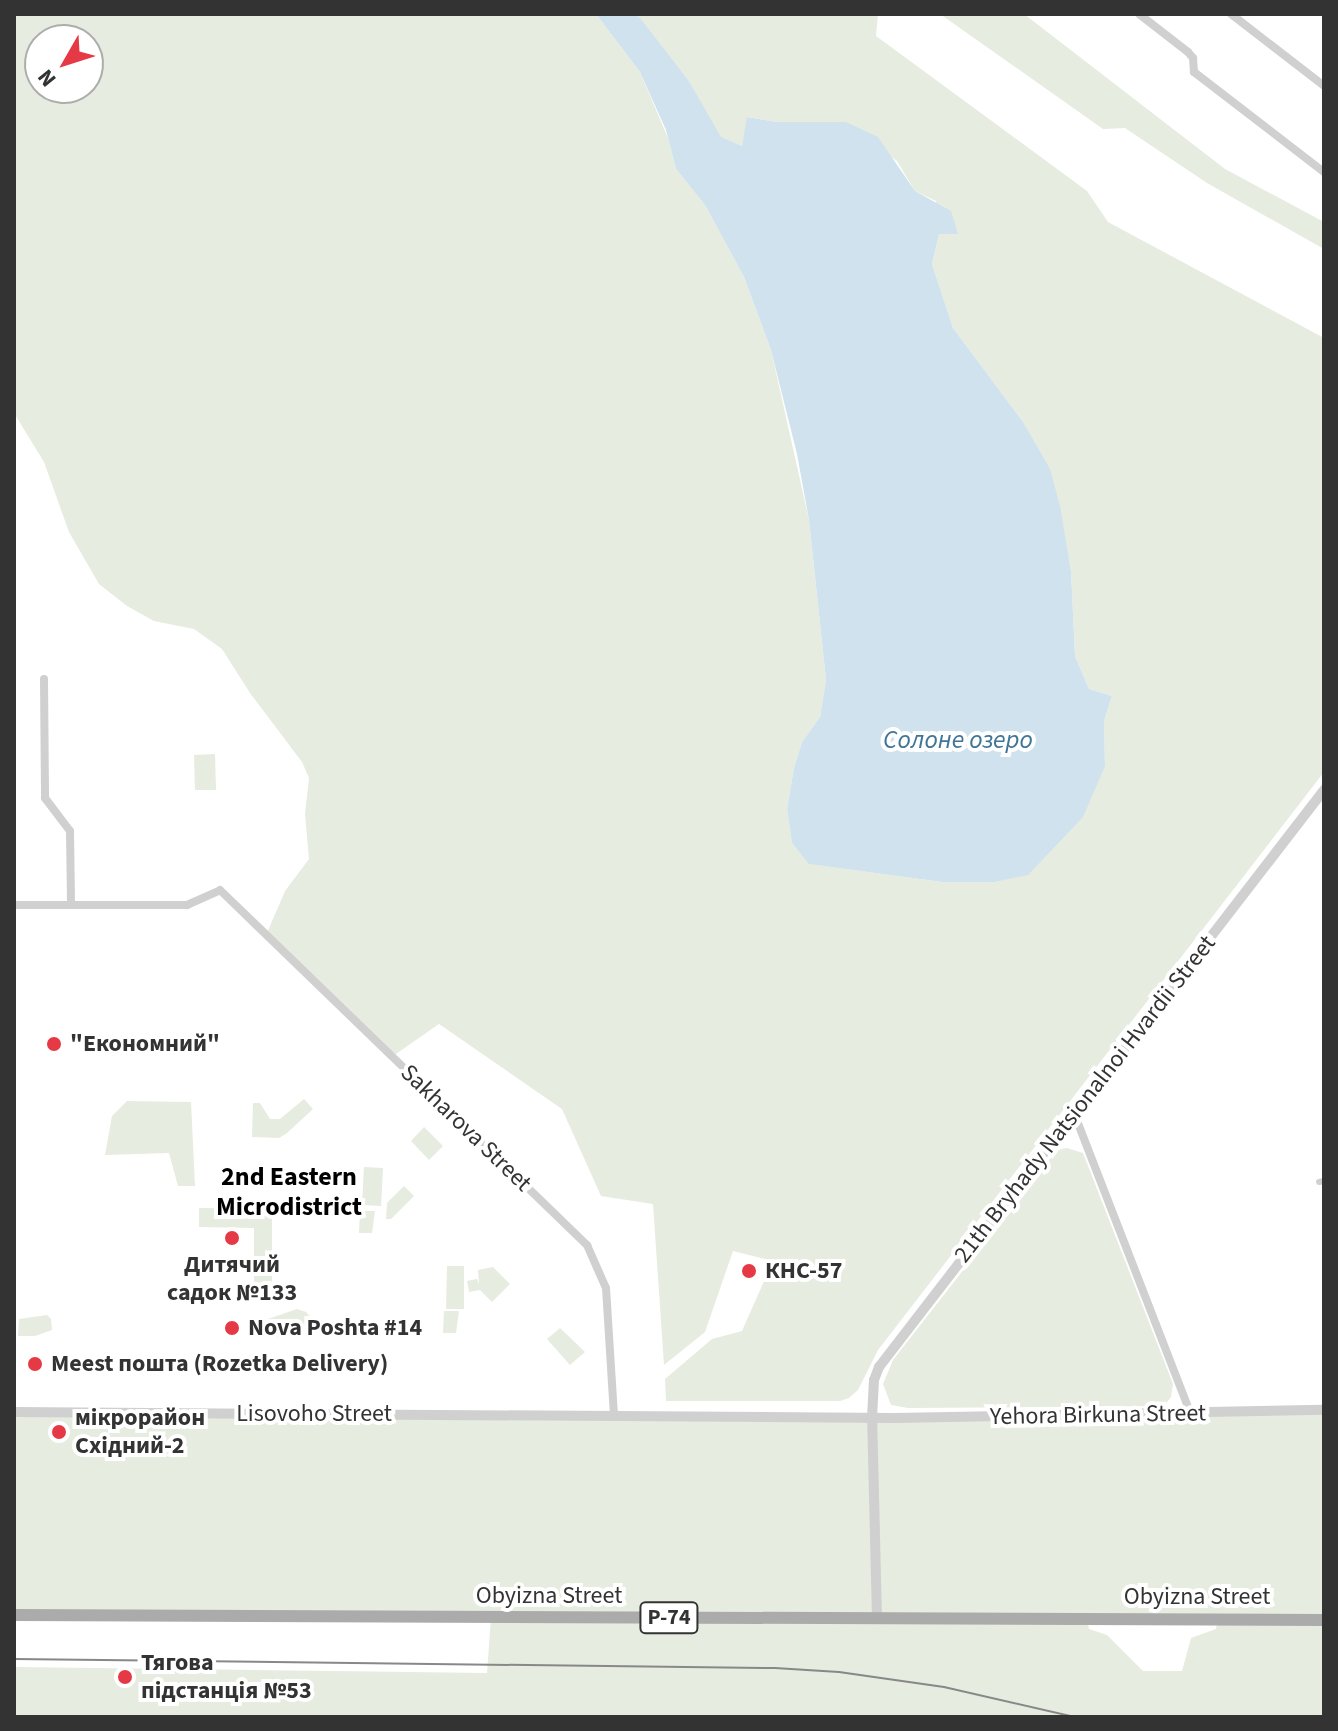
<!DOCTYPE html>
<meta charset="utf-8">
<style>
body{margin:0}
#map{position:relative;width:1338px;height:1731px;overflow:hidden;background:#fff;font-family:"Source Sans 3",sans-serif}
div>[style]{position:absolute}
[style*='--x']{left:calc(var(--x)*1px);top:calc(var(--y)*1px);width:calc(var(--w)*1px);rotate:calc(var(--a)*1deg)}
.green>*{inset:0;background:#e6ecdf}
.water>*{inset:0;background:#cfe2ee}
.pedestrian>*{height:6px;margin:-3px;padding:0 3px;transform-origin:3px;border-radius:3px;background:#d0d0d0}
.minor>*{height:8px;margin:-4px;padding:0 4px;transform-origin:4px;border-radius:4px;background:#d0d0d0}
.tertiary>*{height:10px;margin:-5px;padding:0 5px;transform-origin:5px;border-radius:5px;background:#d0d0d0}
.primary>*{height:12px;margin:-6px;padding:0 6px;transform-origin:6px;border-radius:6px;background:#ababab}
.tram>*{height:2px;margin:-1px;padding:0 1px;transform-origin:1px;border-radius:1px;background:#888}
.dots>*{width:22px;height:22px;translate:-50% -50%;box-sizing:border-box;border:4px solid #fff;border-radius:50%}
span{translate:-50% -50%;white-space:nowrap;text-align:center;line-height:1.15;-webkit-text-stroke:8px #fff;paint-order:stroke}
.shield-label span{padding:2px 6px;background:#fff;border:2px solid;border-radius:6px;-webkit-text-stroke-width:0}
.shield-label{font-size:22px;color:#333;font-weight:700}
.poi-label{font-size:24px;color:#333;font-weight:700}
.left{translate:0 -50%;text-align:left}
.street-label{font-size:24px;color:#333}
.water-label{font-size:26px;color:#3f7597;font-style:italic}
.neighbourhood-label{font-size:26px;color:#000;font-weight:700}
.frame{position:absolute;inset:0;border:16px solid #333;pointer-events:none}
.north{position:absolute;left:24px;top:24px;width:80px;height:80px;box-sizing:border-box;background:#fff;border:2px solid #adadad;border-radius:50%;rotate:231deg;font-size:22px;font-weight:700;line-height:32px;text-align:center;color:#333}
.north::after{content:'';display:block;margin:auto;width:28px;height:36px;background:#e63946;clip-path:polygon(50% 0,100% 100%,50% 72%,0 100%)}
</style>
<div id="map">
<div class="green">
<div style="clip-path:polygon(evenodd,14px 14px,596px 14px,640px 72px,668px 138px,676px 169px,705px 205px,744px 277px,771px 350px,809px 520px,826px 680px,820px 717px,802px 742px,794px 768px,787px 809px,792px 843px,810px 864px,942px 882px,1105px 766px,1104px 721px,1112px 696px,1089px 689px,1075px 656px,1071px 571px,1058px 499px,1023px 422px,953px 328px,932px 264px,939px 234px,936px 201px,915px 191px,897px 161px,846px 122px,777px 122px,748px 117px,742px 146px,720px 137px,689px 81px,634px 14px,878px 14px,876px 36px,1087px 191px,1108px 222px,1324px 338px,1324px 772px,878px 1350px,858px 1390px,849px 1398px,840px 1401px,666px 1401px,665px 1379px,712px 1339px,742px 1331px,773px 1261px,733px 1251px,705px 1332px,664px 1365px,653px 1204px,601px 1196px,562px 1109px,439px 1024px,393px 1056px,267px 933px,285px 891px,309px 859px,305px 814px,309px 778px,302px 762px,250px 693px,222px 649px,194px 629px,154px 621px,127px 606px,99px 584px,69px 532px,44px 462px,14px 413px,14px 14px,40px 40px,88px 40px,88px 88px,40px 88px,40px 40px)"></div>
<div style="clip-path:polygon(940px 14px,1024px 14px,1225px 169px,1324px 222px,1324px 249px,1207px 183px,1125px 128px,1103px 129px)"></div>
<div style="clip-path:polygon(215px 754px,216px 790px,195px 790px,194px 755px)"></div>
<div style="clip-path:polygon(304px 1099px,313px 1109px,287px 1133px,279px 1138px,252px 1137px,253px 1103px,260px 1103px,270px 1119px,280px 1119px)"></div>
<div style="clip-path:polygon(127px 1101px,191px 1102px,195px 1186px,178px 1186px,169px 1153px,105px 1155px,112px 1116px)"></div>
<div style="clip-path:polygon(424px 1127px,443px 1146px,429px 1160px,411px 1141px)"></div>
<div style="clip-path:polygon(1067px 1148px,1083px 1153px,1173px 1384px,1171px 1397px,1164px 1406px,908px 1408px,891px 1405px,883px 1384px,893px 1360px,1057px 1150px)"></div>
<div style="clip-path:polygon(364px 1167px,383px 1168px,381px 1206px,362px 1205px)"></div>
<div style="clip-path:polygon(404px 1186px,414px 1196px,391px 1219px,386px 1219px,387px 1203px)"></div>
<div style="clip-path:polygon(199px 1208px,272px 1209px,272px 1288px,254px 1288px,254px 1228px,199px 1227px)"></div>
<div style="clip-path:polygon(360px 1211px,375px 1211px,372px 1233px,359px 1233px)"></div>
<div style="clip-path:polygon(447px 1266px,464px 1266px,464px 1309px,446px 1309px)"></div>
<div style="clip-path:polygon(493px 1267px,510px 1284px,492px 1302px,480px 1290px,469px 1292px,467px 1281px,477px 1279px,479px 1284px,478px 1270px)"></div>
<div style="clip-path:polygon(297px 1309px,306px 1312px,313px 1320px,295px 1335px,283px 1339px,274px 1336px,268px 1319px)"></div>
<div style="clip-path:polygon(444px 1311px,459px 1311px,456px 1333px,443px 1333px)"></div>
<div style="clip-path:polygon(47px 1315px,51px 1319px,52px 1330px,35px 1336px,18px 1336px,19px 1319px)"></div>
<div style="clip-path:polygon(560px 1328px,585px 1352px,570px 1365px,547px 1339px)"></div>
<div style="clip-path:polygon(evenodd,1324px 1410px,1324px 1717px,14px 1717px,14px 1667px,487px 1673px,491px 1618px,14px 1615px,14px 1412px,895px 1418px,1324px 1410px,1087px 1619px,1218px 1619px,1216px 1629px,1191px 1638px,1182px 1671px,1143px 1671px,1107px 1635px,1089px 1629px,1087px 1619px)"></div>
</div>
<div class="water">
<div style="clip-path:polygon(596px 14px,634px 14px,640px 18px,689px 81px,721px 137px,742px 146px,747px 117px,777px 122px,846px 122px,878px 137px,915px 191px,951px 211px,958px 234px,939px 234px,932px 264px,953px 328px,1023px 422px,1050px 469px,1060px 506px,1071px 571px,1075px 656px,1089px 689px,1112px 696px,1104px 721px,1105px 766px,1083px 817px,1028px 875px,994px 882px,942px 882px,809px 864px,792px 843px,787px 809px,794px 768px,802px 742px,820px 717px,826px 680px,809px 520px,797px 454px,771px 350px,744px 277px,705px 205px,676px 169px,666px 130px,640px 72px)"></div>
</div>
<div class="pedestrian">
<div style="--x:1319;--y:1182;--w:5;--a:-11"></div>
</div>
<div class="minor">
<div style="--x:1139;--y:14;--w:62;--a:37.8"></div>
<div style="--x:1188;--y:52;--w:8;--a:50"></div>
<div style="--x:1193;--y:58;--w:14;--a:86"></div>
<div style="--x:1194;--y:72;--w:164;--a:37.6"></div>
<div style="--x:1231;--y:14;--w:118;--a:37.7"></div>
<div style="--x:44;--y:679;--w:119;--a:89.5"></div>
<div style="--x:45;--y:798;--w:41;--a:52.9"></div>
<div style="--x:70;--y:831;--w:72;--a:89.2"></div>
<div style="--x:14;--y:905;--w:173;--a:0"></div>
<div style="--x:187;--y:905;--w:36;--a:-24"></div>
<div style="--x:220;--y:890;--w:511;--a:44.05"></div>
<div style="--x:587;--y:1245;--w:47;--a:66.2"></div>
<div style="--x:606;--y:1288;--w:127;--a:86.4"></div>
<div style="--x:1074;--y:1113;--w:324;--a:68.8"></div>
</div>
<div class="tertiary">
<div style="--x:14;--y:1412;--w:881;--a:0.39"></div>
<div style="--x:895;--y:1418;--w:429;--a:-1.1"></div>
<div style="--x:877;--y:1618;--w:200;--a:-91.4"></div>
<div style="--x:872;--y:1418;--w:38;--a:-87"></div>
<div style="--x:874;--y:1380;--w:14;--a:-69"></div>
<div style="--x:879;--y:1367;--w:729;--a:-52.36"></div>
</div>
<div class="primary">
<div style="--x:14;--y:1615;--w:1310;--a:0.22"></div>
</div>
<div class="tram">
<div style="--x:14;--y:1659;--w:761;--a:0.68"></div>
<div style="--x:775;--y:1668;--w:64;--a:3.6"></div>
<div style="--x:839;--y:1672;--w:106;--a:8.1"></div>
<div style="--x:944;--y:1687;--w:134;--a:12.9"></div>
</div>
<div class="dots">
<div style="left:54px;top:1044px;background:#e63946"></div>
<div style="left:232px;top:1238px;background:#e63946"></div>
<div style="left:749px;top:1271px;background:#e63946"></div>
<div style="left:232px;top:1328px;background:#e63946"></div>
<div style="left:35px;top:1364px;background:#e63946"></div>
<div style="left:59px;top:1432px;background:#e63946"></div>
<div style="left:125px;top:1677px;background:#e63946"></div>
</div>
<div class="shield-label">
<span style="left:669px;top:1618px">Р-74</span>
</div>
<div class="poi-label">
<span class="left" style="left:70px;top:1044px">"Економний"</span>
<span style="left:232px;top:1279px">Дитячий<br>садок №133</span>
<span class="left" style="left:765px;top:1271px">КНС-57</span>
<span class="left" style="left:248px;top:1328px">Nova Poshta #14</span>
<span class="left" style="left:51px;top:1364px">Meest пошта (Rozetka Delivery)</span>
<span class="left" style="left:75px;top:1432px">мікрорайон<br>Східний-2</span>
<span class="left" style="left:141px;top:1677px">Тягова<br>підстанція №53</span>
</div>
<div class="street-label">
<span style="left:1085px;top:1099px;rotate:-52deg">21th Bryhady Natsionalnoi Hvardii Street</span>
<span style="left:466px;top:1128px;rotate:44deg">Sakharova Street</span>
<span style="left:314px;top:1414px">Lisovoho Street</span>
<span style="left:1098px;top:1415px;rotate:-1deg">Yehora Birkuna Street</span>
<span style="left:549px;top:1596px">Obyizna Street</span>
<span style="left:1197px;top:1597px">Obyizna Street</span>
</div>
<div class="water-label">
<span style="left:958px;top:740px">Солоне озеро</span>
</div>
<div class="neighbourhood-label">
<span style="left:289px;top:1192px">2nd Eastern<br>Microdistrict</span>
</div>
<div class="frame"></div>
<div class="north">N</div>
</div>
